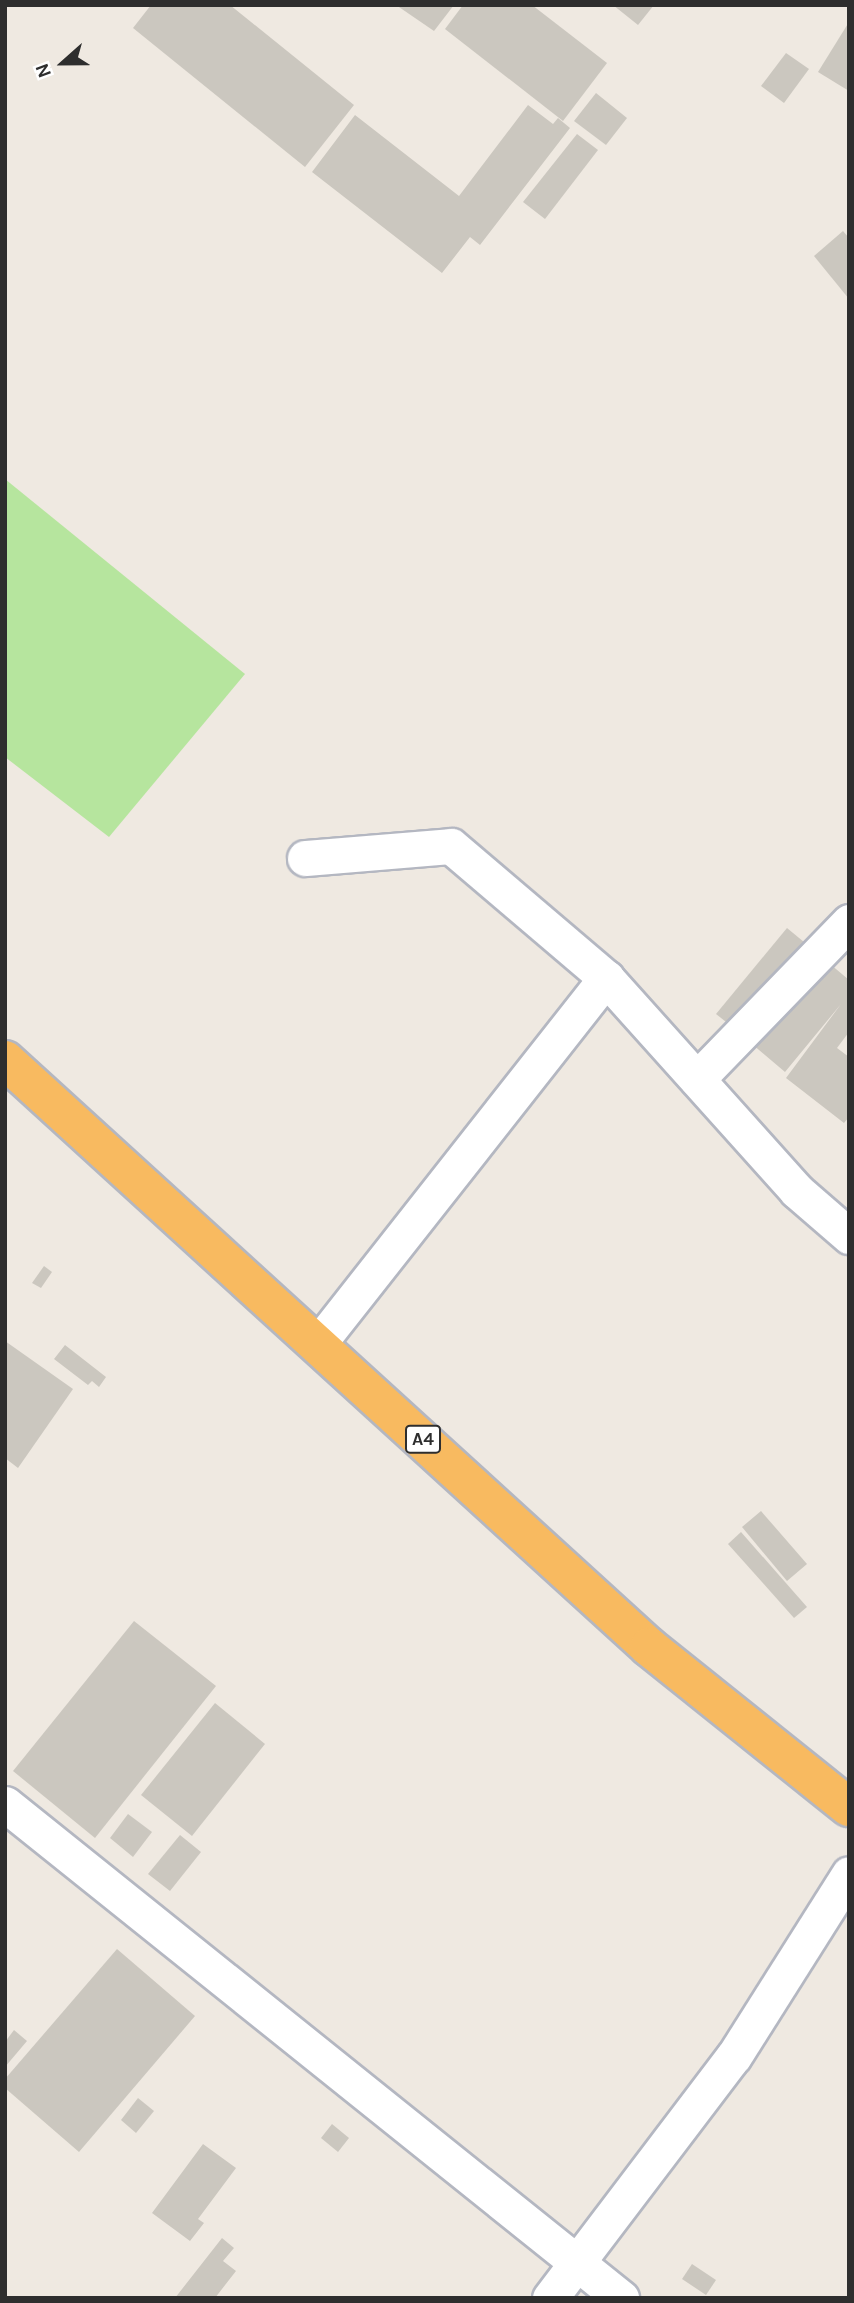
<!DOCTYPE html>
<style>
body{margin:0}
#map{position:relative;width:854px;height:2303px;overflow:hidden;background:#efe9e1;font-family:Karla,sans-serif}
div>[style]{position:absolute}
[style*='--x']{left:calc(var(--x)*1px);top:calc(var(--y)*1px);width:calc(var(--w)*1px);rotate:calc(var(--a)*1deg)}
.green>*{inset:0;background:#b6e59e}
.building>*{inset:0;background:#cbc7bf}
.roads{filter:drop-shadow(2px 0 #b4b7c1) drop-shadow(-2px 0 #b4b7c1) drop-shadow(0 2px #b4b7c1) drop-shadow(0 -2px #b4b7c1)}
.minor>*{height:35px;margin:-17.5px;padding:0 17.5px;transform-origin:17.5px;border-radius:17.5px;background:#fff}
.trunk>*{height:38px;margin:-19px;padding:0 19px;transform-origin:19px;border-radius:19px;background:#f8ba60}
span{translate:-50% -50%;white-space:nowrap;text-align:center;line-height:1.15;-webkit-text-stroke:6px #fff;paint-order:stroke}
.shield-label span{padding:2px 5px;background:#fff;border:2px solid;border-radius:5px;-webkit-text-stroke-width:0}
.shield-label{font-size:18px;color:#2e2e2e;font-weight:700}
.frame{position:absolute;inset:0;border:7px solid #2e2e2e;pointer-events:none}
.north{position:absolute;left:28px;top:28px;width:70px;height:70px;-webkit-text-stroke:5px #fff;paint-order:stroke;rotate:249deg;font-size:19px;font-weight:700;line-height:28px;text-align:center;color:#2e2e2e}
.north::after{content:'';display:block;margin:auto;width:24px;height:32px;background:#2e2e2e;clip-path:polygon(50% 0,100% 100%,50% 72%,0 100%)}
</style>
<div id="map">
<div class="green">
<div style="clip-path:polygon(5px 479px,245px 674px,109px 837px,5px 757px)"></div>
</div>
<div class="building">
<div style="clip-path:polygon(151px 5px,230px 5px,354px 105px,305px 167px,133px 28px)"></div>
<div style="clip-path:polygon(396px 5px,454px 5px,434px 31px)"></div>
<div style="clip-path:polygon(463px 5px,532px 5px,607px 63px,563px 121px,445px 29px)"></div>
<div style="clip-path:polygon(613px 5px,654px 5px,638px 25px)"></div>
<div style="clip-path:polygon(849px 22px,849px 91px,818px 72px)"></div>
<div style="clip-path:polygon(786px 53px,809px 69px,784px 103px,761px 86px)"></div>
<div style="clip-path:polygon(596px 93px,627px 118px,606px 145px,574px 121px)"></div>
<div style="clip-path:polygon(528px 105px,553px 124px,558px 118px,570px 128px,480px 245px,470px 237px,442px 273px,312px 172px,355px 115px,459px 196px)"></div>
<div style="clip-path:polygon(577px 134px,598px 150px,545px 219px,523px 202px)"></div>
<div style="clip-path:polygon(843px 231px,849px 238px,849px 299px,814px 256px)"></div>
<div style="clip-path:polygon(787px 928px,810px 947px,740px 1033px,716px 1014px)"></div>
<div style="clip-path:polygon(823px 958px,849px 980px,849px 1032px,837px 1048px,849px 1057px,849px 1117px,844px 1123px,786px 1078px,841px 1004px,785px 1072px,752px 1044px)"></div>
<div style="clip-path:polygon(44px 1266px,52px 1272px,41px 1288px,32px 1283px)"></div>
<div style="clip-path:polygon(5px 1341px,73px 1389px,18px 1468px,5px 1458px)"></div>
<div style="clip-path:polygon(65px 1345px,106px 1377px,99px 1387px,92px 1381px,88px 1385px,54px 1359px)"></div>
<div style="clip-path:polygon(761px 1511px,807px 1564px,787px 1581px,742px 1527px)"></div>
<div style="clip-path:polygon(741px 1532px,807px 1607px,794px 1618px,728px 1544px)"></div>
<div style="clip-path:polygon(134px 1621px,216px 1686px,95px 1838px,13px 1771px)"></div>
<div style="clip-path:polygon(215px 1703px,265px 1744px,192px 1836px,141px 1795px)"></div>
<div style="clip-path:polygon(128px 1814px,152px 1832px,133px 1857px,110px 1838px)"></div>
<div style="clip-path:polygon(180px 1835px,201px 1852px,170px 1891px,148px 1874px)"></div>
<div style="clip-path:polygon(117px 1949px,195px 2016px,79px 2152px,5px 2088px,5px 2079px)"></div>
<div style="clip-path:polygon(14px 2030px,27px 2041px,5px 2067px,5px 2042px)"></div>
<div style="clip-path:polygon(138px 2098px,154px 2111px,136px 2133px,121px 2120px)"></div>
<div style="clip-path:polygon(332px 2124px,349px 2138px,338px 2152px,321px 2138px)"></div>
<div style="clip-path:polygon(203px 2144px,236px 2168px,198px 2219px,204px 2223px,190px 2241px,152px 2213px)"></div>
<div style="clip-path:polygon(222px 2238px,234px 2248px,223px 2261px,236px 2271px,215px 2298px,175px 2298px)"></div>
<div style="clip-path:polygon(692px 2264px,716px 2280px,706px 2295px,682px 2279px)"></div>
</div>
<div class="roads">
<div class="minor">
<div style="--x:305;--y:858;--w:146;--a:-4.7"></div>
<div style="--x:451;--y:846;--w:204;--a:40.4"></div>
<div style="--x:606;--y:978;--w:286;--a:48.1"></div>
<div style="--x:797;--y:1191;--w:69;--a:40.9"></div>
<div style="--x:697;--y:1079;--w:219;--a:-45.9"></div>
<div style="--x:318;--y:1344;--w:466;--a:-51.8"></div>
<div style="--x:5;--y:1804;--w:790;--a:38.73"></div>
<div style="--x:550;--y:2298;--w:304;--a:-52.8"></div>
<div style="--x:734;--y:2056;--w:215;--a:-57.7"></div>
</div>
<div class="trunk">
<div style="--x:5;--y:1060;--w:871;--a:42.35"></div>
<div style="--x:649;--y:1647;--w:256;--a:38.7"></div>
</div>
</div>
<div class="shield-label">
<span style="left:423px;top:1439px">A4</span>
</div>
<div class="frame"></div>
<div class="north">N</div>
</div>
